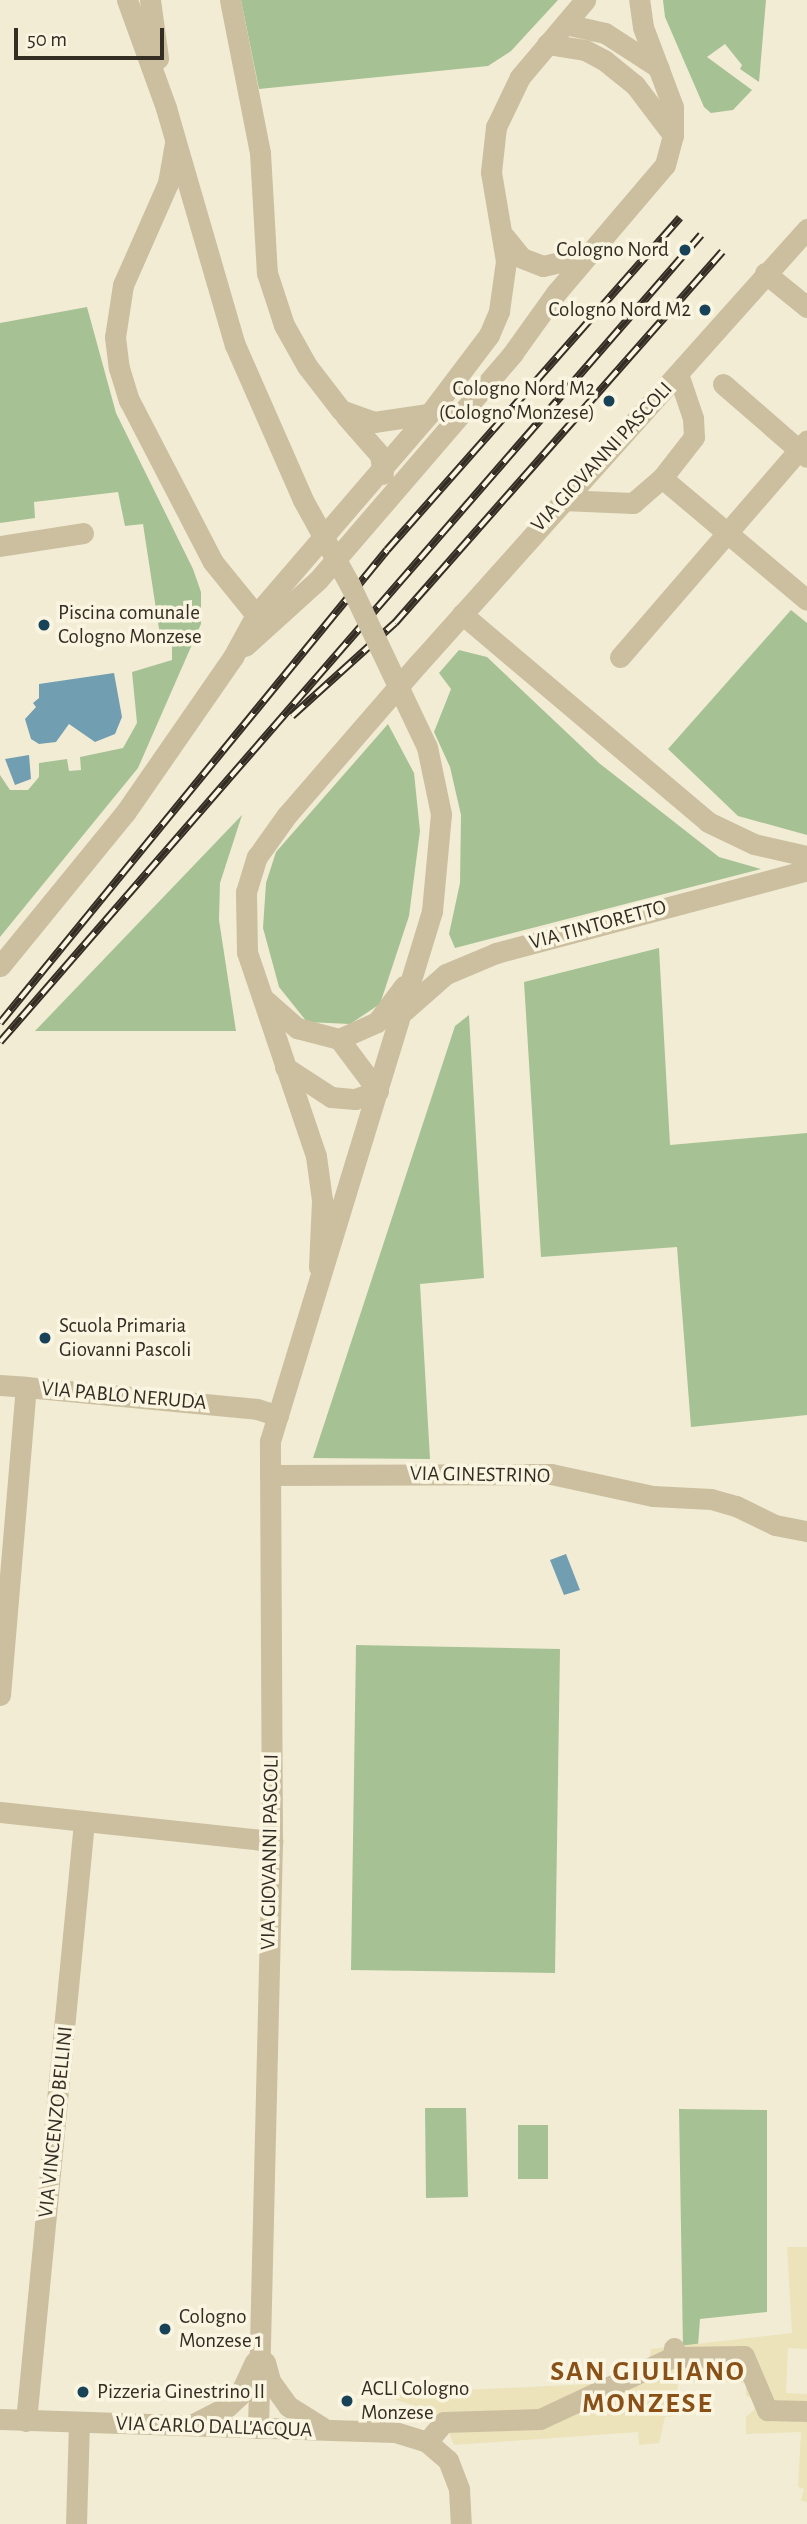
<!DOCTYPE html>
<style>
body{margin:0}
#map{position:relative;width:807px;height:2524px;overflow:hidden;background:#f2ecd5;font-family:"Alegreya Sans",sans-serif}
div>[style]{position:absolute}
[style*='--x']{left:calc(var(--x)*1px);top:calc(var(--y)*1px);width:calc(var(--w)*1px);rotate:calc(var(--a)*1deg)}
.green>*{inset:0;background:#a6c294}
.plaza>*{inset:0;background:#ece3ba}
.water>*{inset:0;background:#729eb1}
.minor>*{height:21px;margin:-10.5px;padding:0 10.5px;transform-origin:10.5px;border-radius:10.5px;background:#cbbfa0}
.rail>*{height:8px;margin-top:-4px;transform-origin:0;background:repeating-linear-gradient(90deg,#faf5e1 0 16px,#342d24 0 32px);box-sizing:border-box;border-block:2px solid #342d24}
.minor-bridge>*{height:21px;margin:-10.5px;padding:0 10.5px;transform-origin:10.5px;border-radius:10.5px;background:#cbbfa0}
.dots>*{width:19px;height:19px;translate:-50% -50%;box-sizing:border-box;border:4px solid #faf5e1;border-radius:50%}
span{translate:-50% -50%;white-space:nowrap;text-align:center;line-height:1.15;-webkit-text-stroke:7px #faf5e1;paint-order:stroke}
.poi-label{font-size:21px;color:#342d24}
.right{translate:-100% -50%;text-align:right}
.left{translate:0 -50%;text-align:left}
.street-label{font-size:21px;color:#342d24}
.district-label{font-size:28px;color:#895117;font-weight:700;letter-spacing:2px}
.scale{position:absolute;left:14px;top:28px;width:150px;height:32px;box-sizing:border-box;border:4px solid #342d24;border-top:0;padding-left:9px;font-size:21px;line-height:24px;white-space:nowrap;color:#342d24;-webkit-text-stroke:5px #faf5e1;paint-order:stroke}
</style>
<div id="map">
<div class="green">
<div style="clip-path:polygon(241px 0,558px 0,511px 51px,488px 66px,259px 89px)"></div>
<div style="clip-path:polygon(663px 0,766px 0,759px 82px,740px 69px,742px 65px,725px 44px,707px 57px,752px 90px,733px 110px,711px 113px,704px 107px,665px 17px)"></div>
<div style="clip-path:polygon(87px 307px,116px 413px,193px 569px,201px 592px,201px 624px,138px 768px,0 937px,0 775px,10px 790px,28px 790px,39px 777px,39px 763px,67px 759px,69px 771px,81px 770px,80px 757px,123px 748px,137px 723px,132px 672px,172px 660px,172px 641px,161px 642px,143px 524px,125px 526px,118px 492px,34px 502px,35px 518px,0 523px,0 323px)"></div>
<div style="clip-path:polygon(791px 610px,807px 623px,807px 835px,738px 816px,668px 749px)"></div>
<div style="clip-path:polygon(459px 650px,487px 657px,599px 763px,719px 857px,761px 869px,455px 948px,449px 934px,460px 883px,461px 815px,450px 767px,434px 732px,451px 689px,439px 673px)"></div>
<div style="clip-path:polygon(388px 724px,414px 773px,420px 831px,409px 916px,380px 1004px,350px 1024px,307px 1022px,279px 987px,263px 928px,266px 883px,276px 852px)"></div>
<div style="clip-path:polygon(242px 815px,220px 883px,219px 920px,236px 1031px,35px 1031px)"></div>
<div style="clip-path:polygon(659px 948px,670px 1145px,807px 1133px,807px 1415px,691px 1427px,677px 1247px,541px 1257px,524px 982px)"></div>
<div style="clip-path:polygon(469px 1015px,484px 1278px,420px 1284px,430px 1459px,313px 1458px,455px 1026px)"></div>
<div style="clip-path:polygon(356px 1645px,560px 1649px,555px 1973px,351px 1970px)"></div>
<div style="clip-path:polygon(425px 2108px,466px 2108px,468px 2197px,426px 2198px)"></div>
<div style="clip-path:polygon(679px 2109px,767px 2110px,767px 2312px,700px 2319px,698px 2346px,683px 2347px)"></div>
<div style="clip-path:polygon(518px 2125px,548px 2125px,548px 2179px,518px 2179px)"></div>
</div>
<div class="plaza">
<div style="clip-path:polygon(787px 2247px,807px 2247px,807px 2349px,788px 2348px,786px 2393px,807px 2394px,807px 2502px,801px 2501px,804px 2489px,798px 2487px,801px 2432px,746px 2434px,746px 2417px,755px 2409px,752px 2398px,746px 2396px,746px 2383px,723px 2382px,723px 2374px,705px 2373px,704px 2382px,678px 2381px,677px 2416px,665px 2417px,659px 2443px,639px 2445px,638px 2432px,454px 2445px,444px 2422px,427px 2410px,379px 2394px,590px 2384px,649px 2361px,651px 2349px,792px 2333px)"></div>
</div>
<div class="water">
<div style="clip-path:polygon(114px 673px,122px 717px,115px 734px,95px 742px,69px 724px,56px 742px,39px 744px,31px 739px,25px 719px,36px 707px,33px 703px,39px 698px,39px 684px)"></div>
<div style="clip-path:polygon(29px 755px,31px 779px,15px 785px,5px 759px)"></div>
<div style="clip-path:polygon(566px 1554px,580px 1590px,564px 1595px,550px 1560px)"></div>
</div>
<div class="minor">
<div style="--x:127;--y:0;--w:115;--a:70.1"></div>
<div style="--x:166;--y:108;--w:247;--a:73.8"></div>
<div style="--x:235;--y:345;--w:169;--a:66.3"></div>
<div style="--x:150;--y:0;--w:59;--a:82.1"></div>
<div style="--x:230;--y:0;--w:156;--a:78.9"></div>
<div style="--x:260;--y:153;--w:120;--a:86.7"></div>
<div style="--x:267;--y:273;--w:55;--a:71.9"></div>
<div style="--x:284;--y:325;--w:47;--a:60.7"></div>
<div style="--x:307;--y:366;--w:56;--a:52.3"></div>
<div style="--x:341;--y:410;--w:35;--a:20"></div>
<div style="--x:374;--y:422;--w:55;--a:-8.4"></div>
<div style="--x:565;--y:24;--w:41;--a:12.7"></div>
<div style="--x:605;--y:33;--w:64;--a:32.9"></div>
<div style="--x:547;--y:44;--w:38;--a:9"></div>
<div style="--x:585;--y:50;--w:21;--a:28"></div>
<div style="--x:604;--y:60;--w:40;--a:39"></div>
<div style="--x:635;--y:85;--w:63;--a:52.8"></div>
<div style="--x:175;--y:143;--w:41;--a:99.9"></div>
<div style="--x:168;--y:183;--w:111;--a:113.8"></div>
<div style="--x:123;--y:285;--w:53;--a:98.7"></div>
<div style="--x:115;--y:337;--w:31;--a:83"></div>
<div style="--x:119;--y:368;--w:34;--a:73"></div>
<div style="--x:129;--y:400;--w:182;--a:62.6"></div>
<div style="--x:213;--y:562;--w:68;--a:50.9"></div>
<div style="--x:256;--y:615;--w:12;--a:5"></div>
<div style="--x:504;--y:236;--w:28;--a:51"></div>
<div style="--x:522;--y:258;--w:22;--a:21"></div>
<div style="--x:543;--y:266;--w:44;--a:-13.1"></div>
<div style="--x:765;--y:273;--w:54;--a:39"></div>
<div style="--x:723;--y:384;--w:111;--a:41"></div>
<div style="--x:345;--y:415;--w:53;--a:48.8"></div>
<div style="--x:380;--y:455;--w:19;--a:81"></div>
<div style="--x:662;--y:478;--w:189;--a:40.1"></div>
<div style="--x:562;--y:500;--w:71;--a:2.4"></div>
<div style="--x:633;--y:503;--w:38;--a:-41"></div>
<div style="--x:662;--y:478;--w:52;--a:-52"></div>
<div style="--x:694;--y:437;--w:19;--a:-93"></div>
<div style="--x:693;--y:418;--w:46;--a:-108.8"></div>
<div style="--x:0;--y:546;--w:84;--a:-8.9"></div>
<div style="--x:462;--y:614;--w:322;--a:40.2"></div>
<div style="--x:708;--y:822;--w:51;--a:25.6"></div>
<div style="--x:754;--y:844;--w:54;--a:12.8"></div>
<div style="--x:245;--y:646;--w:98;--a:-42.1"></div>
<div style="--x:318;--y:580;--w:299;--a:-49.3"></div>
<div style="--x:513;--y:353;--w:74;--a:-54.4"></div>
<div style="--x:556;--y:293;--w:168;--a:-49.6"></div>
<div style="--x:665;--y:165;--w:31;--a:-75"></div>
<div style="--x:673;--y:135;--w:28;--a:-90"></div>
<div style="--x:673;--y:107;--w:85;--a:-110.6"></div>
<div style="--x:643;--y:27;--w:27;--a:-98"></div>
<div style="--x:620;--y:657;--w:286;--a:-49.2"></div>
<div style="--x:0;--y:966;--w:198;--a:-50.8"></div>
<div style="--x:125;--y:813;--w:190;--a:-55.3"></div>
<div style="--x:233;--y:657;--w:48;--a:-61.3"></div>
<div style="--x:256;--y:615;--w:267;--a:-49.3"></div>
<div style="--x:430;--y:413;--w:98;--a:-52.9"></div>
<div style="--x:489;--y:335;--w:26;--a:-67"></div>
<div style="--x:499;--y:311;--w:50;--a:-82"></div>
<div style="--x:506;--y:261;--w:90;--a:-99.6"></div>
<div style="--x:491;--y:172;--w:45;--a:-83.7"></div>
<div style="--x:496;--y:127;--w:55;--a:-64.4"></div>
<div style="--x:520;--y:77;--w:101;--a:-49.8"></div>
<div style="--x:265;--y:1000;--w:43;--a:41.2"></div>
<div style="--x:297;--y:1028;--w:43;--a:14.7"></div>
<div style="--x:339;--y:1039;--w:42;--a:-24.1"></div>
<div style="--x:377;--y:1022;--w:45;--a:-53.1"></div>
<div style="--x:405;--y:1010;--w:55;--a:-41.3"></div>
<div style="--x:446;--y:974;--w:54;--a:-22.8"></div>
<div style="--x:496;--y:953;--w:322;--a:-14.9"></div>
<div style="--x:285;--y:1067;--w:55;--a:33.1"></div>
<div style="--x:331;--y:1097;--w:24;--a:5"></div>
<div style="--x:355;--y:1099;--w:24;--a:-19"></div>
<div style="--x:378;--y:1091;--w:65;--a:-126.9"></div>
<div style="--x:319;--y:1267;--w:67;--a:-87.4"></div>
<div style="--x:322;--y:1200;--w:44;--a:-97.8"></div>
<div style="--x:316;--y:1156;--w:215;--a:-108.7"></div>
<div style="--x:247;--y:952;--w:60;--a:-91"></div>
<div style="--x:246;--y:892;--w:37;--a:-73"></div>
<div style="--x:257;--y:857;--w:52;--a:-54.5"></div>
<div style="--x:287;--y:815;--w:200;--a:-49.1"></div>
<div style="--x:418;--y:664;--w:584;--a:-48.2"></div>
<div style="--x:0;--y:1385;--w:26;--a:4"></div>
<div style="--x:270;--y:1475;--w:281;--a:-0.2"></div>
<div style="--x:551;--y:1474;--w:104;--a:12.2"></div>
<div style="--x:653;--y:1496;--w:58;--a:3"></div>
<div style="--x:711;--y:1499;--w:26;--a:16"></div>
<div style="--x:736;--y:1506;--w:43;--a:26"></div>
<div style="--x:775;--y:1525;--w:33;--a:11"></div>
<div style="--x:0;--y:1695;--w:309;--a:-85.2"></div>
<div style="--x:26;--y:1387;--w:232;--a:5.4"></div>
<div style="--x:257;--y:1409;--w:22;--a:18"></div>
<div style="--x:0;--y:1812;--w:274;--a:6.1"></div>
<div style="--x:673;--y:2357;--w:71;--a:-0.8"></div>
<div style="--x:744;--y:2356;--w:59;--a:66.9"></div>
<div style="--x:767;--y:2410;--w:40;--a:1.4"></div>
<div style="--x:265;--y:2362;--w:20;--a:75"></div>
<div style="--x:270;--y:2381;--w:31;--a:54"></div>
<div style="--x:288;--y:2406;--w:40;--a:32"></div>
<div style="--x:0;--y:2419;--w:395;--a:1.9"></div>
<div style="--x:395;--y:2432;--w:34;--a:17"></div>
<div style="--x:427;--y:2442;--w:28;--a:41"></div>
<div style="--x:448;--y:2460;--w:31;--a:69"></div>
<div style="--x:459;--y:2489;--w:35;--a:87"></div>
<div style="--x:26;--y:2421;--w:602;--a:-84.47"></div>
<div style="--x:195;--y:2423;--w:36;--a:-27"></div>
<div style="--x:227;--y:2407;--w:16;--a:-43"></div>
<div style="--x:239;--y:2396;--w:38;--a:-65"></div>
<div style="--x:258;--y:2428;--w:587;--a:-88.63"></div>
<div style="--x:272;--y:1841;--w:400;--a:-90.3"></div>
<div style="--x:270;--y:1441;--w:554;--a:-73"></div>
<div style="--x:432;--y:911;--w:97;--a:-84.7"></div>
<div style="--x:441;--y:814;--w:68;--a:-101.8"></div>
<div style="--x:427;--y:2442;--w:26;--a:-50"></div>
<div style="--x:444;--y:2422;--w:96;--a:-1.8"></div>
<div style="--x:540;--y:2419;--w:147;--a:-25"></div>
<div style="--x:673;--y:2357;--w:9;--a:-84"></div>
<div style="--x:76;--y:2524;--w:101;--a:-88.3"></div>
</div>
<div class="rail">
<div style="--x:292;--y:716;--w:139;--a:-42.1"></div>
<div style="--x:395;--y:623;--w:495;--a:-48.6"></div>
<div style="--x:0;--y:1023;--w:611;--a:-50.71"></div>
<div style="--x:387;--y:550;--w:443;--a:-48.6"></div>
<div style="--x:0;--y:1042;--w:1069;--a:-49.02"></div>
</div>
<div class="minor-bridge">
<div style="--x:303;--y:500;--w:97;--a:61.1"></div>
<div style="--x:350;--y:585;--w:179;--a:64.6"></div>
</div>
<div class="dots">
<div style="left:685px;top:250px;background:#174258"></div>
<div style="left:705px;top:310px;background:#174258"></div>
<div style="left:609px;top:401px;background:#174258"></div>
<div style="left:44px;top:625px;background:#174258"></div>
<div style="left:45px;top:1338px;background:#174258"></div>
<div style="left:165px;top:2329px;background:#174258"></div>
<div style="left:83px;top:2392px;background:#174258"></div>
<div style="left:347px;top:2401px;background:#174258"></div>
</div>
<div class="poi-label">
<span class="right" style="left:669px;top:250px">Cologno Nord</span>
<span class="right" style="left:691px;top:310px">Cologno Nord M2</span>
<span class="right" style="left:595px;top:401px">Cologno Nord M2<br>(Cologno Monzese)</span>
<span class="left" style="left:58px;top:625px">Piscina comunale<br>Cologno Monzese</span>
<span class="left" style="left:59px;top:1338px">Scuola Primaria<br>Giovanni Pascoli</span>
<span class="left" style="left:179px;top:2329px">Cologno<br>Monzese 1</span>
<span class="left" style="left:361px;top:2401px">ACLI Cologno<br>Monzese</span>
<span class="left" style="left:97px;top:2392px">Pizzeria Ginestrino II</span>
</div>
<div class="street-label">
<span style="left:602px;top:457px;rotate:-47deg">VIA GIOVANNI PASCOLI</span>
<span style="left:598px;top:925px;rotate:-15deg">VIA TINTORETTO</span>
<span style="left:124px;top:1396px;rotate:5deg">VIA PABLO NERUDA</span>
<span style="left:480px;top:1475px;rotate:1deg">VIA GINESTRINO</span>
<span style="left:270px;top:1852px;rotate:-89deg">VIA GIOVANNI PASCOLI</span>
<span style="left:56px;top:2122px;rotate:-84deg">VIA VINCENZO BELLINI</span>
<span style="left:214px;top:2427px;rotate:2deg">VIA CARLO DALL'ACQUA</span>
</div>
<div class="district-label">
<span style="left:648px;top:2388px">SAN GIULIANO<br>MONZESE</span>
</div>
<div class="scale">50 m</div>
</div>
